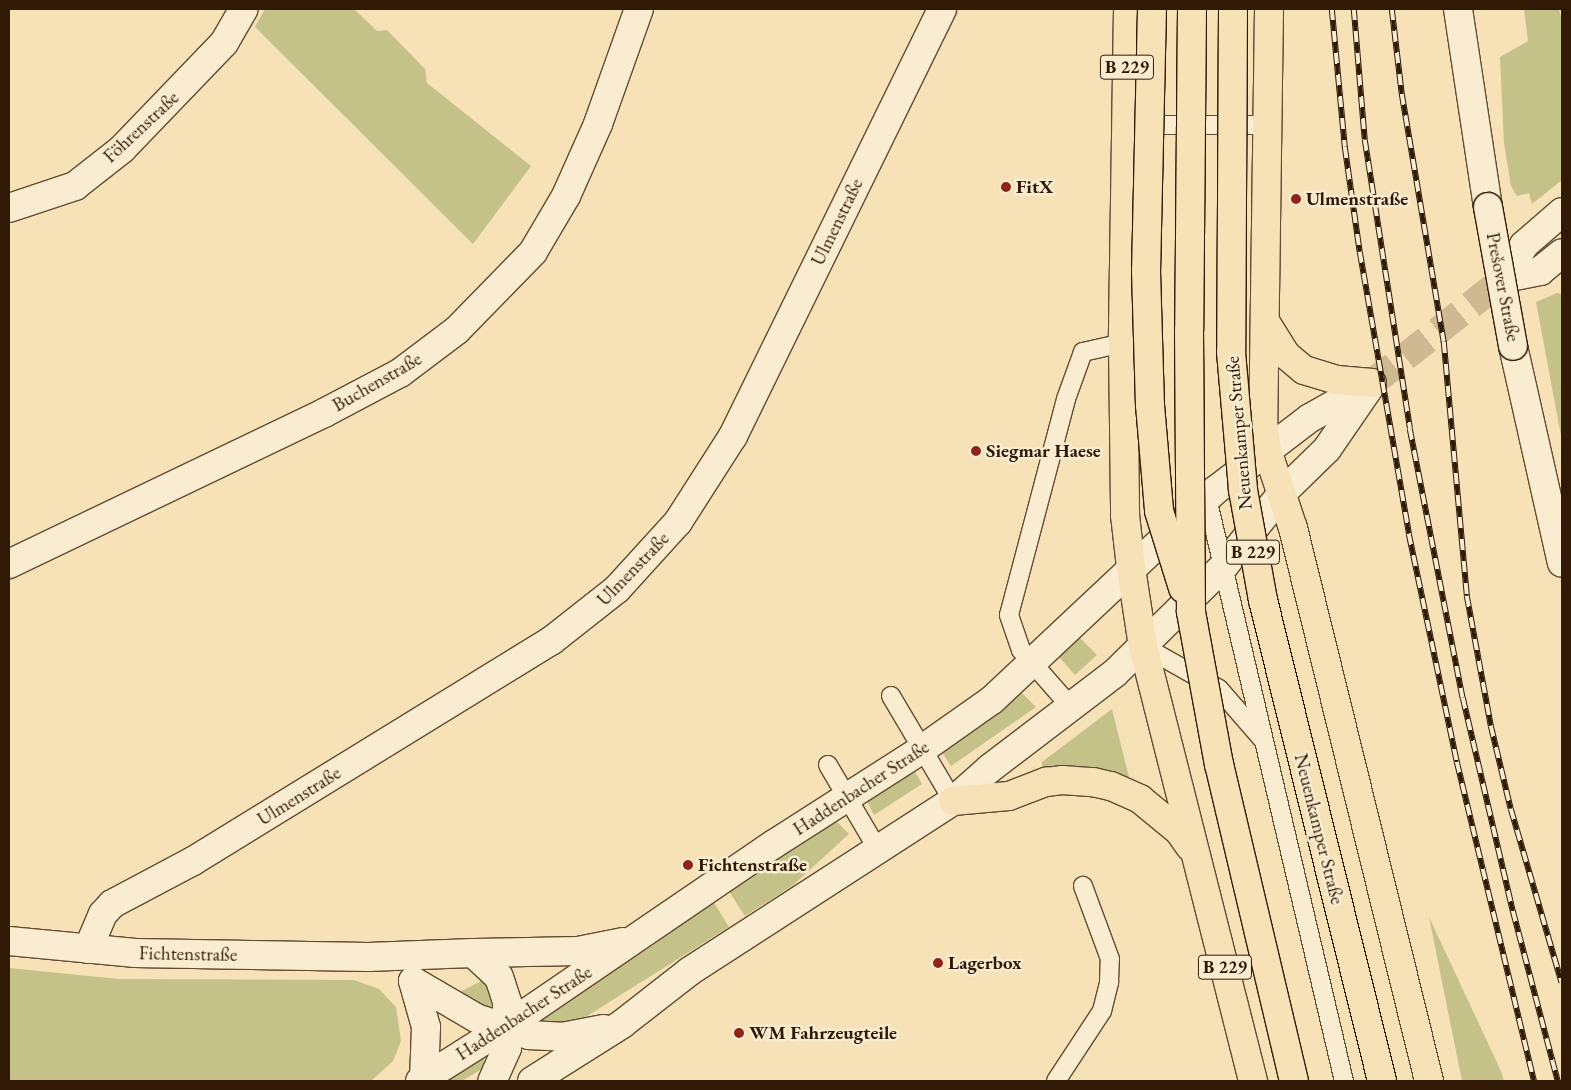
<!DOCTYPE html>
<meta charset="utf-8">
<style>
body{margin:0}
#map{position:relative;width:1571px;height:1090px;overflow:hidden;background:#f7e1b7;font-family:"EB Garamond",serif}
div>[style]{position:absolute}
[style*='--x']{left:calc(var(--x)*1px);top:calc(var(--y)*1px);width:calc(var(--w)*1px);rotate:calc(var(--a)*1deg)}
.green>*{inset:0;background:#c4c189}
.secondary-tunnel>*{height:28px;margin-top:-14px;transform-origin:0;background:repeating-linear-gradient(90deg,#cfb993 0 28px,transparent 0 42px)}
.roads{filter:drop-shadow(1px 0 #624c32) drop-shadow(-1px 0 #624c32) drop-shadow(0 1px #624c32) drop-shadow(0 -1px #624c32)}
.lane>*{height:18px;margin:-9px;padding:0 9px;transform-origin:9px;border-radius:9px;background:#faecd0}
.street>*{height:28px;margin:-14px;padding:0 14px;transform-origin:14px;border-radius:14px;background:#faecd0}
.secondary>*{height:28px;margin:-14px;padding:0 14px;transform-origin:14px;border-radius:14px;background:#faecd0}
.primary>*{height:28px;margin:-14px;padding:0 14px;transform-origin:14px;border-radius:14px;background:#f7e1b7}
.rail>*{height:5.5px;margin-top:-2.75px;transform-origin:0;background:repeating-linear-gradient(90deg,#faecd0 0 11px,#301a05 0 22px);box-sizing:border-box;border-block:1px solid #301a05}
.bridges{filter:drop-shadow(1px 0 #301a05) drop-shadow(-1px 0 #301a05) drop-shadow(0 1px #301a05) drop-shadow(0 -1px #301a05)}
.secondary-bridge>*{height:28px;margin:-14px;padding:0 14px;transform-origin:14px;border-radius:14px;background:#faecd0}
.primary-bridge>*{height:28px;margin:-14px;padding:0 14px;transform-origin:14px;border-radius:14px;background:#f7e1b7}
.dots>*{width:14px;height:14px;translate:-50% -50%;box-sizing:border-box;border:2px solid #faecd0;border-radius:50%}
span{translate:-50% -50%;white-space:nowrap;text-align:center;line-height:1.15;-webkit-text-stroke:5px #faecd0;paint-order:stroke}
.shield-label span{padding:1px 4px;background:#faecd0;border:1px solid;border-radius:4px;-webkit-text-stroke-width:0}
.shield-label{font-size:18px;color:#301a05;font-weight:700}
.street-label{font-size:19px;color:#301a05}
.poi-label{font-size:19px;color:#301a05;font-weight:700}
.left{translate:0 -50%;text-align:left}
.frame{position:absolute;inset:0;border:10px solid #301a05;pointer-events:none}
</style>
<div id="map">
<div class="green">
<div style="clip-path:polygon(265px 9px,354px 9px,377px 31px,387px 30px,425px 69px,427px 83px,531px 166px,473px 244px,255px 27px)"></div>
<div style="clip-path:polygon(1524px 9px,1559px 9px,1562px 22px,1562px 180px,1532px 204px,1529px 193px,1517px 196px,1511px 186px,1504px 143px,1500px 57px,1528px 41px)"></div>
<div style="clip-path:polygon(1557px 293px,1562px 294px,1562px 441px,1536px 302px)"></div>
<div style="clip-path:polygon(1079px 637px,1097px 655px,1075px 675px,1059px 657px)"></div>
<div style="clip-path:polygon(1020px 691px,1036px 707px,951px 766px,941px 751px)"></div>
<div style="clip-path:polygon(1112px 709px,1130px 781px,1091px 768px,1042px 767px,1042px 762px)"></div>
<div style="clip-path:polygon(914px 770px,922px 784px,874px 815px,867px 801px)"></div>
<div style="clip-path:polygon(835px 820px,849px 834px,792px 886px,745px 916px,728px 890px)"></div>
<div style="clip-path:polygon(713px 901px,729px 927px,576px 1023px,532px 1024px,655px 944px)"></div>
<div style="clip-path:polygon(1429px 917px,1500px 1069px,1504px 1081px,1462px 1081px)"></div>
<div style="clip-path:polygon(9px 968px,119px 979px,354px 980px,379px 989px,396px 1007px,401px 1041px,393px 1061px,371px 1081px,9px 1081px)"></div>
<div style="clip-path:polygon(483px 980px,494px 995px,493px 1011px,456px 994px)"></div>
<div style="clip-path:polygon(482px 1057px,486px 1063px,480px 1070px,462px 1081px,445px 1081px)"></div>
</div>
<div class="secondary-tunnel">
<div style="--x:1372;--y:383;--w:169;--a:-38.3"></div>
</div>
<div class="roads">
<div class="lane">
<div style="--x:1140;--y:125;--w:127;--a:0"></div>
<div style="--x:1207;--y:498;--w:599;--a:76.78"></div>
<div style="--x:1143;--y:646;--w:87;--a:29.5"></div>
<div style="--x:1219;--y:689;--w:67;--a:49.2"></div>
<div style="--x:891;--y:696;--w:122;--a:59.4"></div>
<div style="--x:1071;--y:707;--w:76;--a:-131.3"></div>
<div style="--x:1021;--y:650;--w:37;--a:-109"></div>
<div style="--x:1009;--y:615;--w:223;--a:-75.2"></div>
<div style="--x:1066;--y:399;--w:50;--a:-70.1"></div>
<div style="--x:1083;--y:352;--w:41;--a:-12.7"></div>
<div style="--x:828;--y:765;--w:99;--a:59.5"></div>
<div style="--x:1056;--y:1081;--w:84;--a:-56.7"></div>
<div style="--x:1102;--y:1011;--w:30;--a:-76"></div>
<div style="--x:1109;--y:982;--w:23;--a:-88"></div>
<div style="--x:1110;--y:959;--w:78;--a:-110.3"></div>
</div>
<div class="street">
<div style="--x:9;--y:208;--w:70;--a:-18.4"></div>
<div style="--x:75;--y:186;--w:60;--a:-38.2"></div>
<div style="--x:122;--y:149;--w:147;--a:-46.1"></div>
<div style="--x:224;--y:43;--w:39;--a:-60"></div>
<div style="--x:9;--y:564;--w:349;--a:-25.6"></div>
<div style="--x:324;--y:413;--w:86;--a:-27.8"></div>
<div style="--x:400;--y:373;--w:71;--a:-37"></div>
<div style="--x:457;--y:330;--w:109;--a:-45.7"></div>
<div style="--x:533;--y:252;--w:65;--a:-59.5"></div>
<div style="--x:566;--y:196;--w:79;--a:-66"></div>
<div style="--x:598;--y:124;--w:122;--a:-70.4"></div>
<div style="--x:9;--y:941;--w:127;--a:5.4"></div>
<div style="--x:135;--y:953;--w:233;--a:1"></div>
<div style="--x:368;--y:957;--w:105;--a:-2.2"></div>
<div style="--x:88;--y:949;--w:38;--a:-67"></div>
<div style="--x:103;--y:914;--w:13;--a:-48"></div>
<div style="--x:112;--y:904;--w:92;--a:-28"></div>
<div style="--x:193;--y:861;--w:420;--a:-31.6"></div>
<div style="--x:551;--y:641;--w:84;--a:-38.2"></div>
<div style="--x:617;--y:589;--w:91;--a:-47.7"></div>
<div style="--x:678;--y:522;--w:102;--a:-57.4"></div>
<div style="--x:733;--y:436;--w:475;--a:-63.9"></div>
</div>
<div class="secondary">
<div style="--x:1458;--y:9;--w:200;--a:81.4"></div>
<div style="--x:1505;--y:278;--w:38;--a:-60"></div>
<div style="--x:1524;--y:245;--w:50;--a:-41"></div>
<div style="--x:1505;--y:278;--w:36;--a:-11"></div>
<div style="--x:1540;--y:271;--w:28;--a:-39"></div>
<div style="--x:1513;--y:346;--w:222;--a:77.3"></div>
<div style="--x:473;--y:953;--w:105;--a:-1.1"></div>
<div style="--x:578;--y:951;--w:46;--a:-11.3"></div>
<div style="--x:473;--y:953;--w:35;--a:43"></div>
<div style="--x:499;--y:977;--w:26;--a:72"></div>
<div style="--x:507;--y:1002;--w:46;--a:90"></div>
<div style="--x:507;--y:1048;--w:36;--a:114"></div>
<div style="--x:413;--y:981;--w:73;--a:30.4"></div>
<div style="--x:476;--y:1018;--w:56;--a:17.8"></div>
<div style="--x:529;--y:1035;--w:33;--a:3"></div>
<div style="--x:562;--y:1037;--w:42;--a:-11"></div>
<div style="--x:413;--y:981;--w:48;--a:74.2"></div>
<div style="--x:426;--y:1027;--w:51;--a:92.2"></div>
<div style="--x:420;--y:1081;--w:103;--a:-32.3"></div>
<div style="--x:507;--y:1026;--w:323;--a:-34.3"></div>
<div style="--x:774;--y:844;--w:174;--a:-32.6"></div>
<div style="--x:921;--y:750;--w:87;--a:-35.2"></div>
<div style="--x:992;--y:700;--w:308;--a:-43.2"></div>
<div style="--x:1217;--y:489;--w:117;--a:-37.4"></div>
<div style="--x:1310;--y:418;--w:71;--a:-29.4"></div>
<div style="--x:532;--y:1081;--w:107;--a:-32.3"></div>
<div style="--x:622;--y:1024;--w:86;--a:-37.9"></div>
<div style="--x:690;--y:971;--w:313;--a:-32.9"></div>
<div style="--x:953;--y:801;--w:48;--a:-41.6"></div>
<div style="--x:989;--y:769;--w:158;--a:-37.3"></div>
<div style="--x:1115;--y:673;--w:153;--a:-44.5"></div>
<div style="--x:1224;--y:566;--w:95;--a:-51.4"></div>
<div style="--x:1283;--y:492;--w:62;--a:-44.3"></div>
<div style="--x:1327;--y:449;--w:74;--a:-55.5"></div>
</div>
<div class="primary">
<div style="--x:1128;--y:9;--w:334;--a:90.9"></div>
<div style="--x:1123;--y:343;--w:172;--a:89.3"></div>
<div style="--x:1125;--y:515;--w:53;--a:83.5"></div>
<div style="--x:1131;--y:568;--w:79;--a:81.3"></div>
<div style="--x:1143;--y:646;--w:449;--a:75.8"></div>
<div style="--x:1269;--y:9;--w:413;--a:90.8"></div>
<div style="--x:1263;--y:422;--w:28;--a:82"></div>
<div style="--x:1267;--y:450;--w:82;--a:71.6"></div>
<div style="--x:1293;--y:528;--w:569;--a:76.18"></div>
<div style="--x:1266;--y:323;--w:38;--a:58"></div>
<div style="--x:1286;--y:355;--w:23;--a:40"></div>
<div style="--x:1304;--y:370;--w:34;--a:17"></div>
<div style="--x:1337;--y:380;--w:35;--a:5"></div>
<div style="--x:953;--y:801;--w:56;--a:-5.1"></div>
<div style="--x:1009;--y:796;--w:40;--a:-21"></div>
<div style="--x:1046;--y:782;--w:16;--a:-7"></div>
<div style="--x:1062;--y:780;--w:31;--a:4"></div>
<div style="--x:1093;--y:782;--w:18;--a:13"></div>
<div style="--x:1111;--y:786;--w:32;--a:24"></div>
<div style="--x:1140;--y:799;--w:50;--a:39.4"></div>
<div style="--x:1179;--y:831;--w:19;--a:55"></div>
</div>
</div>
<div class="rail">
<div style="--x:1332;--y:9;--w:139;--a:84.6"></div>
<div style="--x:1345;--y:147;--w:106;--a:81.9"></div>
<div style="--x:1360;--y:252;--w:286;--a:80.1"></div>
<div style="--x:1409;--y:534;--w:233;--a:78.1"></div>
<div style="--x:1457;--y:762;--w:328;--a:76.4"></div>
<div style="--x:1354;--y:9;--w:131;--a:85.2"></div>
<div style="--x:1365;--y:140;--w:292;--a:81.1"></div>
<div style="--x:1410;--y:429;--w:274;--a:78.9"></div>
<div style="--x:1463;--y:698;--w:219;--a:76.8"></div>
<div style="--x:1513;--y:911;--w:176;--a:75.2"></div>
<div style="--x:1392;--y:9;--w:86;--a:83.3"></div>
<div style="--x:1402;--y:94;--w:252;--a:80.4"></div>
<div style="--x:1444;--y:342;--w:255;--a:84.8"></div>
<div style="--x:1467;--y:596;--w:132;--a:79.5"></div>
<div style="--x:1491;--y:726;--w:85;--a:76.5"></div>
<div style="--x:1511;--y:809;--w:181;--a:73.7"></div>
</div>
<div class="bridges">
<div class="secondary-bridge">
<div style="--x:1488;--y:207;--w:141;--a:79.8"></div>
</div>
<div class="primary-bridge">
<div style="--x:1152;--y:9;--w:262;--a:91.3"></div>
<div style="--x:1146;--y:271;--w:134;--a:88.3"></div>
<div style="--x:1150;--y:405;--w:106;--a:85.1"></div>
<div style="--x:1159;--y:511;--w:81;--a:72.7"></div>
<div style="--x:1192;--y:9;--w:321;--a:90.5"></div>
<div style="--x:1189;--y:330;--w:282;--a:89.6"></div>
<div style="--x:1191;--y:612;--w:155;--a:79.6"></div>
<div style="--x:1219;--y:764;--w:326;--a:76.7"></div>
<div style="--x:1233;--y:9;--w:343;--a:90.3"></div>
<div style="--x:1231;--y:352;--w:139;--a:85"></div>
<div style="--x:1243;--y:490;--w:112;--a:79.7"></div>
<div style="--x:1263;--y:600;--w:496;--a:76.1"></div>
</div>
</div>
<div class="dots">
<div style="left:1006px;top:187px;background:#8f2418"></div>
<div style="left:1296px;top:199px;background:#8f2418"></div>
<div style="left:976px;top:451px;background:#8f2418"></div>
<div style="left:688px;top:865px;background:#8f2418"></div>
<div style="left:938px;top:963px;background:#8f2418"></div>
<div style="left:739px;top:1033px;background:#8f2418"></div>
</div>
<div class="shield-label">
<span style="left:1127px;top:67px">B 229</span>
<span style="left:1253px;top:552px">B 229</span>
<span style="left:1225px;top:967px">B 229</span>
</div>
<div class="street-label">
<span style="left:141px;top:127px;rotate:-43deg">Föhrenstraße</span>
<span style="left:837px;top:222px;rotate:-64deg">Ulmenstraße</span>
<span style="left:1503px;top:287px;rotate:79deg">Prešover Straße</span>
<span style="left:377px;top:382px;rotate:-30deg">Buchenstraße</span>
<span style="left:1239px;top:433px;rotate:-95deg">Neuenkamper Straße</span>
<span style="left:633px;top:569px;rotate:-46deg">Ulmenstraße</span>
<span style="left:861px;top:788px;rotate:-33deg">Haddenbacher Straße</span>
<span style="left:299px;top:796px;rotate:-32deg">Ulmenstraße</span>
<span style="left:1319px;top:829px;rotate:76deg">Neuenkamper Straße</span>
<span style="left:188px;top:954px;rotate:1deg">Fichtenstraße</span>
<span style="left:524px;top:1013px;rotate:-33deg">Haddenbacher Straße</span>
</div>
<div class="poi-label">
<span class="left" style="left:1016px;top:187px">FitX</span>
<span class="left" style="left:1306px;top:199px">Ulmenstraße</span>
<span class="left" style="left:986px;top:451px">Siegmar Haese</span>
<span class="left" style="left:698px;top:865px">Fichtenstraße</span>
<span class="left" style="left:948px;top:963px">Lagerbox</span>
<span class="left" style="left:749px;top:1033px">WM Fahrzeugteile</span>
</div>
<div class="frame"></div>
</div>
